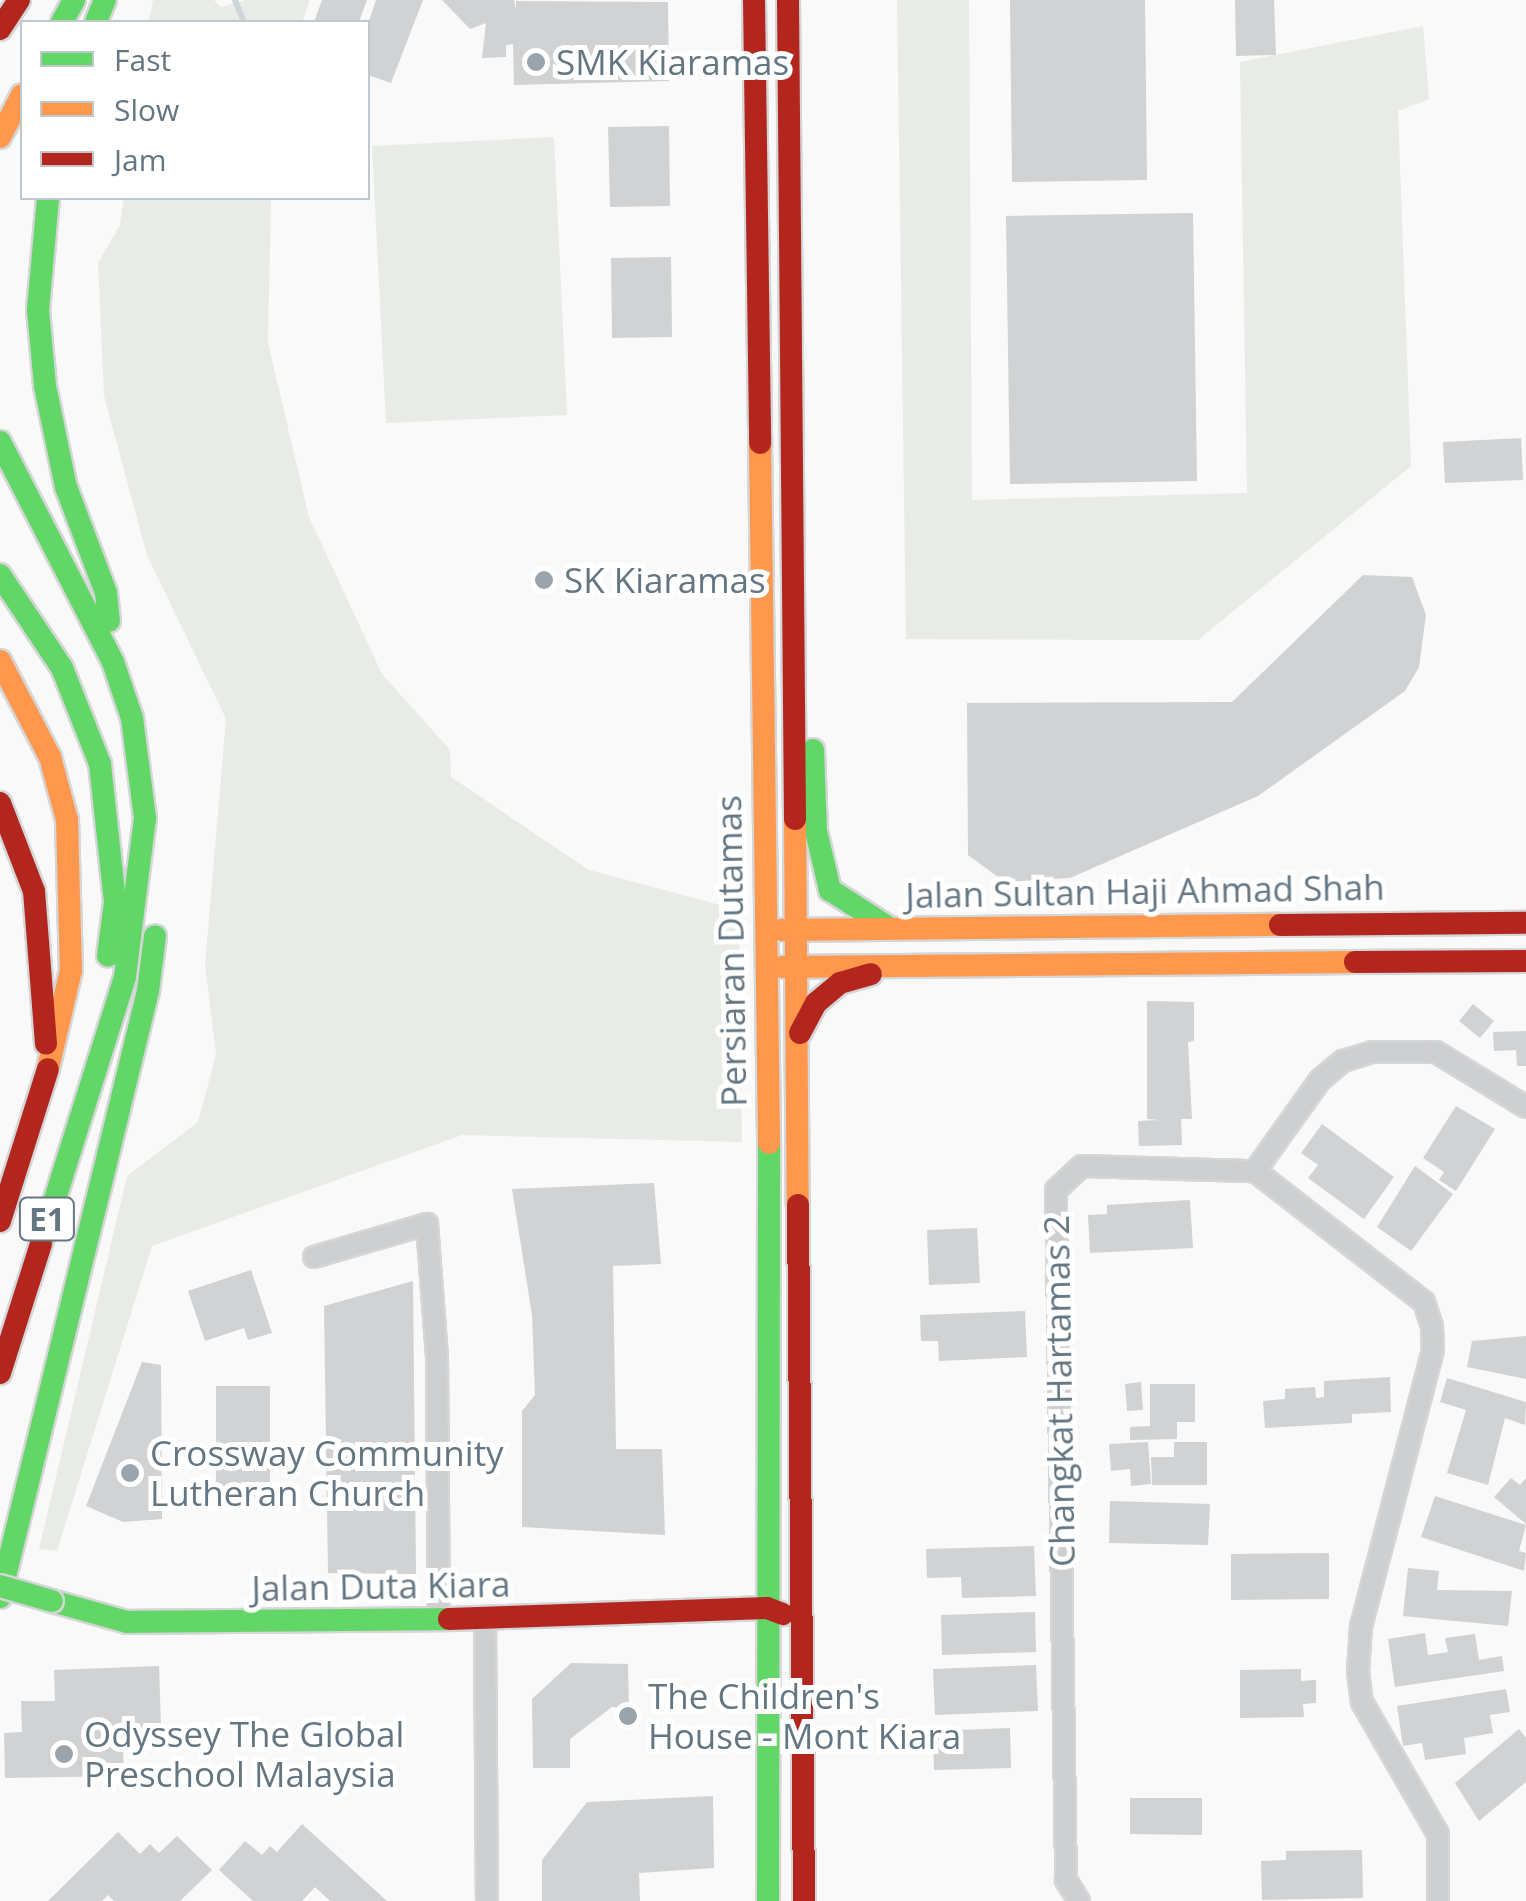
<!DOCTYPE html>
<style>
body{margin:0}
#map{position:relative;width:1526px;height:1901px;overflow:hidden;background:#f9f9f9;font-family:"Open Sans",sans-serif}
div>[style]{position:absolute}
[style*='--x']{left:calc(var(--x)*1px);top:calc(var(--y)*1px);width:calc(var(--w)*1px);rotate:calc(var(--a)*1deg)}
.green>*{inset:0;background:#e8ebe6}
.stream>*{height:6px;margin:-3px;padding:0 3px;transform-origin:3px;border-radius:3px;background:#ced6d9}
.building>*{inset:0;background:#d0d2d3}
.roads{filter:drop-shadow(2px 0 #d5d6d7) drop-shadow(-2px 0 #d5d6d7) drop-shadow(0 2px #d5d6d7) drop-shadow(0 -2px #d5d6d7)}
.street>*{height:20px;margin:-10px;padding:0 10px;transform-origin:10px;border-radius:10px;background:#cecfd0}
.fast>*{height:22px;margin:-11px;padding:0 11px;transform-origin:11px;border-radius:11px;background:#63d668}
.slow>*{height:22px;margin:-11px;padding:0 11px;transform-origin:11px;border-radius:11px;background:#ff974d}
.jam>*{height:22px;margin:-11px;padding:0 11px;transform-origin:11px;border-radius:11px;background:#b3261e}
.bridges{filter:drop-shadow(2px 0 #d5d6d7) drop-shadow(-2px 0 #d5d6d7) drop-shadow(0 2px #d5d6d7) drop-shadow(0 -2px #d5d6d7)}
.fast-bridge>*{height:22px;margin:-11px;padding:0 11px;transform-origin:11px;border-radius:11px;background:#63d668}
.dots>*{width:28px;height:28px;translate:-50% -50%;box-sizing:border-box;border:5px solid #fff;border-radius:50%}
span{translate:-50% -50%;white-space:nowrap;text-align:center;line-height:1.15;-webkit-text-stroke:10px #fff;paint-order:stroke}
.shield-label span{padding:2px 8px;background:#fff;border:2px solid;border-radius:8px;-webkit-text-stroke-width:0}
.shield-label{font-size:32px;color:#657683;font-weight:700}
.poi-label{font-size:35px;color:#657683}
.left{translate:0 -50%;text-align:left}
.street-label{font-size:35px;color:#657683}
.legend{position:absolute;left:20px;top:20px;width:350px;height:180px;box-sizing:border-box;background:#fff;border:2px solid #c1c8cd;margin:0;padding:12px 18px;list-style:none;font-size:30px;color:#657683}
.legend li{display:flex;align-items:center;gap:20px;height:50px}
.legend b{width:50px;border:2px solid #c1c8cd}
</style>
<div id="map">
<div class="green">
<div style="clip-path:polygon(153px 0,214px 0,221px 7px,246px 0,310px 0,302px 22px,149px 22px)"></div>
<div style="clip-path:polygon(897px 0,969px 0,972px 500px,1247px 493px,1240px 62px,1423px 26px,1429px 99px,1398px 111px,1411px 466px,1198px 640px,906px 639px)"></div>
<div style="clip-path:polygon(554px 137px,567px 415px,386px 423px,372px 146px)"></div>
<div style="clip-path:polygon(124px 198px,271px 198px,268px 343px,309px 517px,382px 674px,450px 750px,451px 777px,589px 870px,739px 910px,742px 1142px,462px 1135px,152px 1246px,57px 1551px,39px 1549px,127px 1176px,198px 1122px,216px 1054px,205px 965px,226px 719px,147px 555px,104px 396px,98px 263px,120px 225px)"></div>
</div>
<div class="stream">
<div style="--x:235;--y:0;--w:24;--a:68"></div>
</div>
<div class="building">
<div style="clip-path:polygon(322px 0,367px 0,359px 22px,314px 22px)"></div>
<div style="clip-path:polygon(376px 0,423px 0,391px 83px,368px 75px,368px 24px)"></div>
<div style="clip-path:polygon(442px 0,514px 0,516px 10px,516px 1px,668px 2px,669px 81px,514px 85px,513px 44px,506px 45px,506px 57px,482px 58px,486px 23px,470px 29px)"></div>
<div style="clip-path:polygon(1010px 0,1145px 0,1147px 180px,1012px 182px)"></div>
<div style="clip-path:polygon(1235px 0,1274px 0,1276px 55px,1236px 56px)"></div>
<div style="clip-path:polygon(669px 126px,670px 206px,610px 207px,608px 127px)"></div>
<div style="clip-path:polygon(1193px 213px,1197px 481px,1010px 484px,1006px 216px)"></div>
<div style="clip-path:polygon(671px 257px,672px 337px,612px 338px,611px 258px)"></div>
<div style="clip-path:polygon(1521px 438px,1523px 480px,1445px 483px,1443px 442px)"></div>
<div style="clip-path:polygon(1363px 575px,1412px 577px,1426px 615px,1419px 667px,1405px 691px,1258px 796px,1070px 878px,1005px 882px,968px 855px,967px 703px,1232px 702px)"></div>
<div style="clip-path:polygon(1147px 1001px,1194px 1002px,1194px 1041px,1188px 1042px,1192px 1119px,1181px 1119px,1182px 1145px,1139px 1146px,1138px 1121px,1160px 1120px,1147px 1119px)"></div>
<div style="clip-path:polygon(1473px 1004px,1494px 1021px,1480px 1038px,1459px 1021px)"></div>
<div style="clip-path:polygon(1526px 1031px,1526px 1066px,1517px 1066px,1516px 1050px,1494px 1051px,1493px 1032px)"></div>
<div style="clip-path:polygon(1456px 1106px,1495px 1129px,1456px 1191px,1439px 1180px,1444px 1172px,1423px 1158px)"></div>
<div style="clip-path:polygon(1322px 1124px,1394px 1177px,1364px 1219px,1308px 1178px,1318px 1165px,1301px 1153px)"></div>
<div style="clip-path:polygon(1415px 1166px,1453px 1194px,1411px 1251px,1377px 1227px)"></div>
<div style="clip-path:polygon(654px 1183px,661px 1264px,613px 1266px,616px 1449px,662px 1449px,665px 1535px,522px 1527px,522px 1411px,535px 1395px,532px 1315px,512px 1189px)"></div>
<div style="clip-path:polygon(1190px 1200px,1193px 1248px,1090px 1253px,1088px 1215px,1107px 1214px,1107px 1205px)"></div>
<div style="clip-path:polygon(977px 1228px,980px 1283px,929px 1285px,927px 1230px)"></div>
<div style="clip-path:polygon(251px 1270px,272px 1333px,248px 1340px,244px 1328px,205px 1341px,188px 1291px)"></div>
<div style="clip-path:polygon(413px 1281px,416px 1574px,328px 1573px,324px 1306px)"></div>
<div style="clip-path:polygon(1025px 1311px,1027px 1357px,939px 1361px,938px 1341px,921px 1341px,920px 1315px)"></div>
<div style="clip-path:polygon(1526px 1336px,1526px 1379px,1467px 1367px,1472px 1341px)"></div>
<div style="clip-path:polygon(142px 1362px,161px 1365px,162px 1519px,123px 1522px,86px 1506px)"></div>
<div style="clip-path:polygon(1390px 1377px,1391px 1412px,1352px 1414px,1352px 1423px,1265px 1428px,1263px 1401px,1285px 1399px,1285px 1389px,1315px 1387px,1316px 1398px,1324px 1397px,1324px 1381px)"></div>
<div style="clip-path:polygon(1447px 1378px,1526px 1402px,1525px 1425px,1505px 1418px,1488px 1485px,1447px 1473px,1466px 1410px,1440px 1402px)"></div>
<div style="clip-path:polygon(1141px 1382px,1143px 1410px,1127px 1411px,1125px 1384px)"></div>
<div style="clip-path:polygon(1150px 1384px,1195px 1384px,1195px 1422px,1177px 1422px,1177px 1439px,1130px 1440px,1130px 1427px,1150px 1426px)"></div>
<div style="clip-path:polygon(216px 1386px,270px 1386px,270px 1500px,216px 1501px)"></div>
<div style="clip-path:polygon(1148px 1442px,1151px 1484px,1131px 1486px,1130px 1469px,1111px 1471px,1109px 1444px)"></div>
<div style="clip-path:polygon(1174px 1442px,1207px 1442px,1207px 1485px,1152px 1485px,1151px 1457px,1174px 1457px)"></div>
<div style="clip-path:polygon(1511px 1478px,1520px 1485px,1526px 1478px,1526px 1524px,1494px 1497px)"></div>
<div style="clip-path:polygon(1435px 1496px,1526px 1525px,1519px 1551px,1526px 1553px,1524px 1571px,1421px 1537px)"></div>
<div style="clip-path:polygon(1110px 1501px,1210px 1504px,1208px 1545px,1109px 1543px)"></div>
<div style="clip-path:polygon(1034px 1546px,1036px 1596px,962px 1598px,961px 1577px,927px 1578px,926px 1549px)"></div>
<div style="clip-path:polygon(1329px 1553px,1329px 1599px,1231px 1600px,1231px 1554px)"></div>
<div style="clip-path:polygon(1408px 1568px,1439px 1571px,1437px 1590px,1512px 1591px,1508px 1626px,1403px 1616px)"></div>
<div style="clip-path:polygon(1035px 1612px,1036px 1652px,942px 1655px,941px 1615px)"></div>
<div style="clip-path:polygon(1425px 1633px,1428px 1655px,1448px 1652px,1445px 1638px,1475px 1634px,1479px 1660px,1502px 1656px,1504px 1671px,1395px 1687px,1388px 1639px)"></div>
<div style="clip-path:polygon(571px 1663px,628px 1664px,629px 1709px,612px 1707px,570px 1739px,570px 1768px,533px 1768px,532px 1699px)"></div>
<div style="clip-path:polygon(1036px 1665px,1038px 1711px,935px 1715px,933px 1669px)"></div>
<div style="clip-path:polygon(159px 1666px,161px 1727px,122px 1728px,124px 1776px,5px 1778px,4px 1733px,22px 1732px,21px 1701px,55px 1701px,54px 1670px)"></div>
<div style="clip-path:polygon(1301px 1669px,1301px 1681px,1316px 1680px,1316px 1703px,1303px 1704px,1304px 1717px,1240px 1718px,1240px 1670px)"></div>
<div style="clip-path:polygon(1506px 1689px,1510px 1712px,1490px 1715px,1493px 1733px,1464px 1738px,1466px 1754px,1425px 1760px,1422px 1743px,1403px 1746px,1397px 1706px)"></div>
<div style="clip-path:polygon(1010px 1728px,1011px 1768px,934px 1770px,933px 1731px)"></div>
<div style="clip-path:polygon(1519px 1729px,1526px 1738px,1526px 1782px,1479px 1821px,1455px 1783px)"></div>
<div style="clip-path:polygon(713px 1796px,714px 1868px,639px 1873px,640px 1901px,542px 1901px,542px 1860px,587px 1802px)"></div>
<div style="clip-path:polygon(1130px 1798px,1202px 1798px,1202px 1835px,1130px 1834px)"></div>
<div style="clip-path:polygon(302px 1824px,387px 1901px,330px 1901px,315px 1887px,302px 1901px,253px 1901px,219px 1870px,245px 1841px,262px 1855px,270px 1846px,277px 1852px)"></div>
<div style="clip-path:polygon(118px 1832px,140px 1854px,150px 1844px,159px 1853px,177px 1836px,212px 1870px,180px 1901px,114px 1901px,108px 1895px,102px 1901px,48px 1901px)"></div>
<div style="clip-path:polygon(1362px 1850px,1363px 1898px,1262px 1900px,1261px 1861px,1286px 1860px,1286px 1851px)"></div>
</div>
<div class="roads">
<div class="street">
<div style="--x:1255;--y:1171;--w:214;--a:37.8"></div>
<div style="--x:1424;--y:1302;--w:25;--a:72"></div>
<div style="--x:1432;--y:1326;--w:24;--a:88"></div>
<div style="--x:1433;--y:1350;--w:285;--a:104.6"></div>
<div style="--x:1361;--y:1626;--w:45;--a:93.8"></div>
<div style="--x:1358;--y:1671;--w:31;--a:83"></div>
<div style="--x:1362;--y:1702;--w:152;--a:60.1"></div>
<div style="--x:1438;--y:1834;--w:67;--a:90"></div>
<div style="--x:314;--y:1257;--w:118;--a:-16.3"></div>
<div style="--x:427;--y:1224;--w:133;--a:85.7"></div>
<div style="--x:437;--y:1357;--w:263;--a:89.6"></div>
<div style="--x:485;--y:1620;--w:281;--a:89.6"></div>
<div style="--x:1079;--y:1901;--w:25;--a:-122"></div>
<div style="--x:1066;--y:1880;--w:690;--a:-90.83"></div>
<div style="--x:1056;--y:1190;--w:35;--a:-43"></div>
<div style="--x:1082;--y:1166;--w:173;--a:1.7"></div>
<div style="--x:1255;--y:1171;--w:112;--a:-54.5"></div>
<div style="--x:1320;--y:1080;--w:30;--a:-40"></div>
<div style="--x:1343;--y:1061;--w:30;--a:-17"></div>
<div style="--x:1372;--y:1052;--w:64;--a:0"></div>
<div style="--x:1436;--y:1052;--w:105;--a:31.4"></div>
</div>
<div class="fast">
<div style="--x:62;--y:22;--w:25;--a:-61"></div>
<div style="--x:96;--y:22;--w:24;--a:-68"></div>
<div style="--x:48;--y:198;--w:112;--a:95.1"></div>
<div style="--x:38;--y:310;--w:76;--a:84.7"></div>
<div style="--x:45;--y:386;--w:103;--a:78.3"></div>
<div style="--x:66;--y:487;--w:113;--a:69.3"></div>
<div style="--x:106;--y:593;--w:28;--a:84"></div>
<div style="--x:0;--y:442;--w:247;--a:62.8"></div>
<div style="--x:113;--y:662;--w:59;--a:71.3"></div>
<div style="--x:132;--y:718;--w:101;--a:82.6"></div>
<div style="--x:145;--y:818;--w:160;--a:97.2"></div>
<div style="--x:125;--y:977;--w:280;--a:107.5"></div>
<div style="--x:0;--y:575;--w:112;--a:56.3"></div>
<div style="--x:62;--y:668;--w:103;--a:68.4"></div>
<div style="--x:100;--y:764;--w:139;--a:83.8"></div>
<div style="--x:115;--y:902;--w:54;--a:97.4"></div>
<div style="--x:813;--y:750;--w:81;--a:87.9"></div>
<div style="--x:816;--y:831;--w:61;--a:76.7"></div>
<div style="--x:830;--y:890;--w:65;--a:32.5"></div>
<div style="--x:0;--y:1597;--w:624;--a:-76.28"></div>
<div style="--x:148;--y:991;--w:55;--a:-82.7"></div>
<div style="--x:52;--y:1601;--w:78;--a:15.6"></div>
<div style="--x:127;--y:1622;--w:322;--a:-0.5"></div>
<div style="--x:768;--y:1901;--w:758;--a:-89.92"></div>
</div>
<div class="slow">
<div style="--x:0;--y:137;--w:47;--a:-62.4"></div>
<div style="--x:760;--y:443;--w:700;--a:89.26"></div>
<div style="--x:0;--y:661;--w:108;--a:62.5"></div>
<div style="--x:50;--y:757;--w:65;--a:74.9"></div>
<div style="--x:67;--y:820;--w:150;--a:88.5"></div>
<div style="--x:71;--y:970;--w:102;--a:103.1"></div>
<div style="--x:795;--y:819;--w:386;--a:89.6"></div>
<div style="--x:782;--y:930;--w:498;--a:-0.6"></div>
<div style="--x:782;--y:967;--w:573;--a:-0.5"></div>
</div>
<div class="jam">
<div style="--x:754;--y:0;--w:443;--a:89.2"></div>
<div style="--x:788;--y:0;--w:819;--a:89.51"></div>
<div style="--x:0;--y:29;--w:35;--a:-57"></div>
<div style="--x:0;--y:803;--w:94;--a:68.9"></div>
<div style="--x:34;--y:891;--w:153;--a:85.5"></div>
<div style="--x:1280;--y:925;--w:246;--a:-0.5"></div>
<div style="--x:1355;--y:962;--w:171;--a:-0.3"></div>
<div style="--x:800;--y:1033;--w:34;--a:-62"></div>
<div style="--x:816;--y:1003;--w:31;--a:-40"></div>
<div style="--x:840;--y:983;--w:32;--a:-16"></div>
<div style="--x:798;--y:1205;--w:696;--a:89.51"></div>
<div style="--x:0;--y:1221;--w:159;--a:-72.5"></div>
<div style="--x:0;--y:1373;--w:135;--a:-72.4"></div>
<div style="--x:449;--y:1619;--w:318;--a:-2"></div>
<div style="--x:767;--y:1608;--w:17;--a:21"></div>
</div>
</div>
<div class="bridges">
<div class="fast-bridge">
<div style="--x:0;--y:1586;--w:54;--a:16.1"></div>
</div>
</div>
<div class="dots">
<div style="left:536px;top:62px;background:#99a4ac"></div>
<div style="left:544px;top:580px;background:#99a4ac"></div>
<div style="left:130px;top:1473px;background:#99a4ac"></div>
<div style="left:628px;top:1716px;background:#99a4ac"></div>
<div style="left:64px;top:1754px;background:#99a4ac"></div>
</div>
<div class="shield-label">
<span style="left:47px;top:1219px">E1</span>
</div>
<div class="poi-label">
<span class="left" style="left:556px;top:62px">SMK Kiaramas</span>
<span class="left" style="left:564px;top:580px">SK Kiaramas</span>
<span class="left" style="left:150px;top:1473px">Crossway Community<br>Lutheran Church</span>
<span class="left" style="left:648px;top:1716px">The Children's<br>House - Mont Kiara</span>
<span class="left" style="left:84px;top:1754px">Odyssey The Global<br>Preschool Malaysia</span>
</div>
<div class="street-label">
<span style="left:1145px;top:891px;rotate:-1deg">Jalan Sultan Haji Ahmad Shah</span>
<span style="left:731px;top:951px;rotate:-91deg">Persiaran Dutamas</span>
<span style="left:1059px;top:1391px;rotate:-91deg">Changkat Hartamas 2</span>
<span style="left:381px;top:1586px;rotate:-1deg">Jalan Duta Kiara</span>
</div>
<ul class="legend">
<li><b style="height:12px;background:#63d668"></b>Fast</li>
<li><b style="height:12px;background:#ff974d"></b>Slow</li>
<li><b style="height:12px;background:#b3261e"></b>Jam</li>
</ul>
</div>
